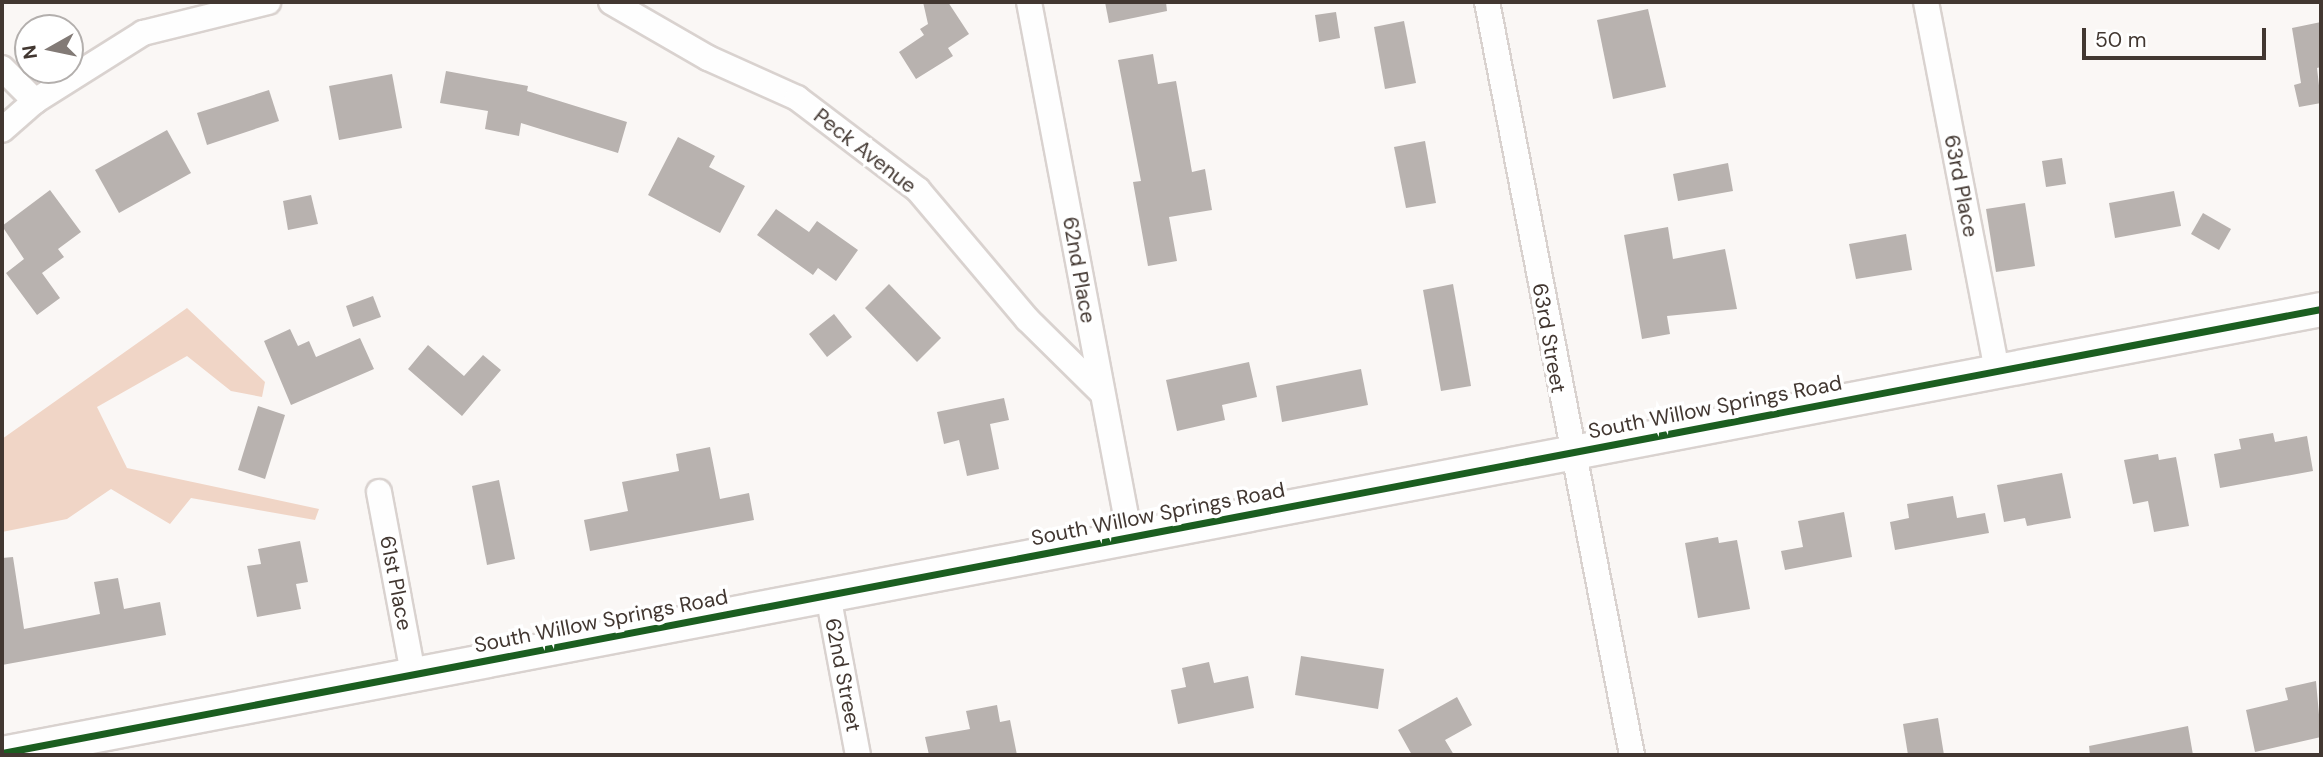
<!DOCTYPE html>
<style>
body{margin:0}
#map{position:relative;width:2323px;height:757px;overflow:hidden;background:#faf7f5;font-family:"DM Sans",sans-serif}
div>[style]{position:absolute}
[style*='--x']{left:calc(var(--x)*1px);top:calc(var(--y)*1px);width:calc(var(--w)*1px);rotate:calc(var(--a)*1deg)}
.green>*{inset:0;background:#f0d5c6}
.building>*{inset:0;background:#b8b2af}
.roads{filter:drop-shadow(2px 0 #d9d2cf) drop-shadow(-2px 0 #d9d2cf) drop-shadow(0 2px #d9d2cf) drop-shadow(0 -2px #d9d2cf)}
.street>*{height:24px;margin:-12px;padding:0 12px;transform-origin:12px;border-radius:12px;background:#fefefe}
.secondary>*{height:33px;margin:-16.5px;padding:0 16.5px;transform-origin:16.5px;border-radius:16.5px;background:#fefefe}
.cycleway>*{height:7px;margin:-3.5px;padding:0 3.5px;transform-origin:3.5px;border-radius:3.5px;background:#1b5e20}
span{translate:-50% -50%;white-space:nowrap;text-align:center;line-height:1.15;-webkit-text-stroke:7px #fff;paint-order:stroke}
.street-label{font-size:21px;color:#423731}
.frame{position:absolute;inset:0;border:4px solid #423731;pointer-events:none}
.north{position:absolute;left:14px;top:14px;width:70px;height:70px;box-sizing:border-box;background:#fff;border:2px solid #b3afad;border-radius:50%;rotate:261deg;font-size:19px;font-weight:700;line-height:28px;text-align:center;color:#423731}
.north::after{content:'';display:block;margin:auto;width:24px;height:32px;background:#827a76;clip-path:polygon(50% 0,100% 100%,50% 72%,0 100%)}
.scale{position:absolute;left:2082px;top:28px;width:184px;height:32px;box-sizing:border-box;border:4px solid #423731;border-top:0;padding-left:9px;font-size:21px;line-height:24px;white-space:nowrap;color:#423731;-webkit-text-stroke:5px #fff;paint-order:stroke}
</style>
<div id="map">
<div class="green">
<div style="clip-path:polygon(187px 308px,265px 382px,262px 397px,231px 391px,187px 356px,97px 407px,127px 468px,319px 509px,315px 520px,191px 498px,170px 524px,111px 489px,67px 519px,2px 532px,2px 439px)"></div>
</div>
<div class="building">
<div style="clip-path:polygon(923px 2px,948px 2px,969px 34px,948px 48px,953px 56px,916px 79px,899px 52px,924px 35px,920px 29px,928px 24px)"></div>
<div style="clip-path:polygon(1105px 2px,1166px 2px,1167px 11px,1109px 23px)"></div>
<div style="clip-path:polygon(1648px 9px,1666px 87px,1613px 99px,1597px 20px)"></div>
<div style="clip-path:polygon(1336px 12px,1340px 38px,1319px 42px,1315px 15px)"></div>
<div style="clip-path:polygon(1404px 21px,1416px 83px,1385px 89px,1374px 27px)"></div>
<div style="clip-path:polygon(2321px 22px,2321px 67px,2317px 68px,2321px 103px,2299px 107px,2294px 85px,2301px 83px,2292px 28px)"></div>
<div style="clip-path:polygon(1153px 54px,1158px 84px,1176px 81px,1192px 172px,1205px 169px,1212px 210px,1169px 217px,1177px 261px,1148px 266px,1133px 182px,1141px 181px,1118px 60px)"></div>
<div style="clip-path:polygon(446px 71px,528px 86px,527px 91px,627px 122px,618px 153px,521px 123px,519px 136px,485px 129px,488px 111px,440px 103px)"></div>
<div style="clip-path:polygon(392px 74px,402px 128px,339px 140px,329px 86px)"></div>
<div style="clip-path:polygon(269px 90px,279px 121px,207px 145px,197px 113px)"></div>
<div style="clip-path:polygon(167px 130px,191px 173px,119px 213px,95px 170px)"></div>
<div style="clip-path:polygon(678px 137px,715px 156px,709px 167px,745px 186px,720px 233px,648px 195px)"></div>
<div style="clip-path:polygon(1425px 141px,1436px 203px,1406px 208px,1394px 147px)"></div>
<div style="clip-path:polygon(2062px 158px,2066px 184px,2046px 187px,2042px 161px)"></div>
<div style="clip-path:polygon(1728px 163px,1733px 191px,1678px 201px,1673px 174px)"></div>
<div style="clip-path:polygon(50px 190px,81px 232px,58px 249px,64px 257px,42px 273px,60px 298px,37px 315px,6px 273px,24px 259px,2px 226px)"></div>
<div style="clip-path:polygon(2174px 191px,2181px 226px,2115px 238px,2109px 203px)"></div>
<div style="clip-path:polygon(311px 195px,318px 224px,288px 230px,283px 201px)"></div>
<div style="clip-path:polygon(2025px 203px,2035px 266px,1996px 272px,1986px 209px)"></div>
<div style="clip-path:polygon(776px 209px,809px 232px,817px 221px,858px 250px,836px 281px,818px 268px,813px 275px,757px 235px)"></div>
<div style="clip-path:polygon(2203px 213px,2231px 229px,2219px 250px,2191px 234px)"></div>
<div style="clip-path:polygon(1668px 227px,1673px 259px,1725px 249px,1737px 309px,1667px 316px,1670px 334px,1642px 339px,1624px 235px)"></div>
<div style="clip-path:polygon(1906px 234px,1912px 270px,1856px 279px,1849px 244px)"></div>
<div style="clip-path:polygon(889px 284px,941px 338px,917px 362px,865px 308px)"></div>
<div style="clip-path:polygon(1453px 284px,1471px 386px,1441px 391px,1423px 290px)"></div>
<div style="clip-path:polygon(373px 296px,381px 317px,353px 327px,346px 306px)"></div>
<div style="clip-path:polygon(834px 314px,852px 337px,827px 357px,809px 334px)"></div>
<div style="clip-path:polygon(290px 329px,298px 346px,309px 341px,316px 357px,360px 338px,374px 369px,291px 405px,264px 341px)"></div>
<div style="clip-path:polygon(428px 345px,464px 376px,483px 355px,501px 370px,462px 416px,408px 369px)"></div>
<div style="clip-path:polygon(1249px 362px,1257px 397px,1222px 405px,1225px 420px,1177px 431px,1166px 380px)"></div>
<div style="clip-path:polygon(1361px 369px,1368px 405px,1282px 422px,1276px 386px)"></div>
<div style="clip-path:polygon(1004px 398px,1009px 420px,990px 424px,999px 469px,967px 476px,959px 440px,944px 444px,937px 412px)"></div>
<div style="clip-path:polygon(258px 406px,285px 415px,265px 479px,238px 470px)"></div>
<div style="clip-path:polygon(2273px 433px,2275px 442px,2307px 436px,2313px 471px,2220px 488px,2214px 454px,2241px 449px,2239px 439px)"></div>
<div style="clip-path:polygon(710px 447px,720px 499px,749px 493px,754px 520px,590px 551px,584px 520px,628px 511px,622px 482px,679px 471px,676px 454px)"></div>
<div style="clip-path:polygon(2158px 454px,2159px 460px,2176px 457px,2189px 526px,2154px 532px,2148px 501px,2133px 504px,2124px 460px)"></div>
<div style="clip-path:polygon(2062px 473px,2071px 518px,2027px 526px,2025px 518px,2004px 522px,1997px 485px)"></div>
<div style="clip-path:polygon(499px 480px,515px 559px,487px 565px,472px 486px)"></div>
<div style="clip-path:polygon(1953px 496px,1957px 518px,1985px 513px,1989px 533px,1895px 550px,1890px 522px,1909px 518px,1907px 504px)"></div>
<div style="clip-path:polygon(1844px 512px,1852px 557px,1785px 570px,1781px 551px,1803px 547px,1798px 521px)"></div>
<div style="clip-path:polygon(1718px 537px,1719px 543px,1737px 540px,1750px 609px,1698px 618px,1685px 543px)"></div>
<div style="clip-path:polygon(300px 541px,308px 582px,296px 584px,301px 609px,257px 617px,247px 566px,261px 564px,258px 549px)"></div>
<div style="clip-path:polygon(13px 557px,24px 629px,100px 614px,94px 582px,118px 578px,124px 609px,160px 602px,166px 635px,2px 665px,2px 558px)"></div>
<div style="clip-path:polygon(1301px 656px,1384px 669px,1378px 709px,1295px 695px)"></div>
<div style="clip-path:polygon(1209px 662px,1214px 683px,1248px 676px,1254px 708px,1178px 724px,1171px 690px,1186px 687px,1182px 668px)"></div>
<div style="clip-path:polygon(2316px 681px,2321px 737px,2255px 752px,2246px 710px,2288px 700px,2285px 688px)"></div>
<div style="clip-path:polygon(1457px 697px,1472px 725px,1445px 740px,1454px 755px,1412px 755px,1398px 730px)"></div>
<div style="clip-path:polygon(997px 705px,1000px 722px,1010px 720px,1017px 755px,929px 755px,925px 737px,970px 729px,966px 711px)"></div>
<div style="clip-path:polygon(1938px 718px,1944px 755px,1908px 755px,1903px 724px)"></div>
<div style="clip-path:polygon(2188px 726px,2193px 755px,2090px 755px,2089px 746px)"></div>
</div>
<div class="roads">
<div class="street">
<div style="--x:611;--y:2;--w:112;--a:30"></div>
<div style="--x:708;--y:58;--w:98;--a:24.2"></div>
<div style="--x:797;--y:98;--w:152;--a:37.2"></div>
<div style="--x:918;--y:190;--w:169;--a:49.8"></div>
<div style="--x:1027;--y:319;--w:104;--a:44.6"></div>
<div style="--x:1029;--y:2;--w:544;--a:79.31"></div>
<div style="--x:1487;--y:2;--w:767;--a:79.1"></div>
<div style="--x:1926;--y:2;--w:376;--a:79.1"></div>
<div style="--x:2;--y:68;--w:47;--a:45"></div>
<div style="--x:2;--y:130;--w:44;--a:-41.3"></div>
<div style="--x:35;--y:101;--w:128;--a:-32.2"></div>
<div style="--x:143;--y:33;--w:129;--a:-13.9"></div>
<div style="--x:379;--y:492;--w:185;--a:79.4"></div>
<div style="--x:828;--y:595;--w:163;--a:79.4"></div>
</div>
<div class="secondary">
<div style="--x:2;--y:753;--w:2361;--a:-10.84"></div>
</div>
</div>
<div class="cycleway">
<div style="--x:2;--y:753;--w:2361;--a:-10.84"></div>
</div>
<div class="street-label">
<span style="left:865px;top:151px;rotate:38deg">Peck Avenue</span>
<span style="left:1961px;top:186px;rotate:79deg">63rd Place</span>
<span style="left:1079px;top:270px;rotate:80deg">62nd Place</span>
<span style="left:1549px;top:338px;rotate:80deg">63rd Street</span>
<span style="left:1715px;top:407px;rotate:-11deg">South Willow Springs Road</span>
<span style="left:1158px;top:514px;rotate:-11deg">South Willow Springs Road</span>
<span style="left:396px;top:583px;rotate:79deg">61st Place</span>
<span style="left:601px;top:621px;rotate:-11deg">South Willow Springs Road</span>
<span style="left:843px;top:675px;rotate:79deg">62nd Street</span>
</div>
<div class="frame"></div>
<div class="north">N</div>
<div class="scale">50 m</div>
</div>
